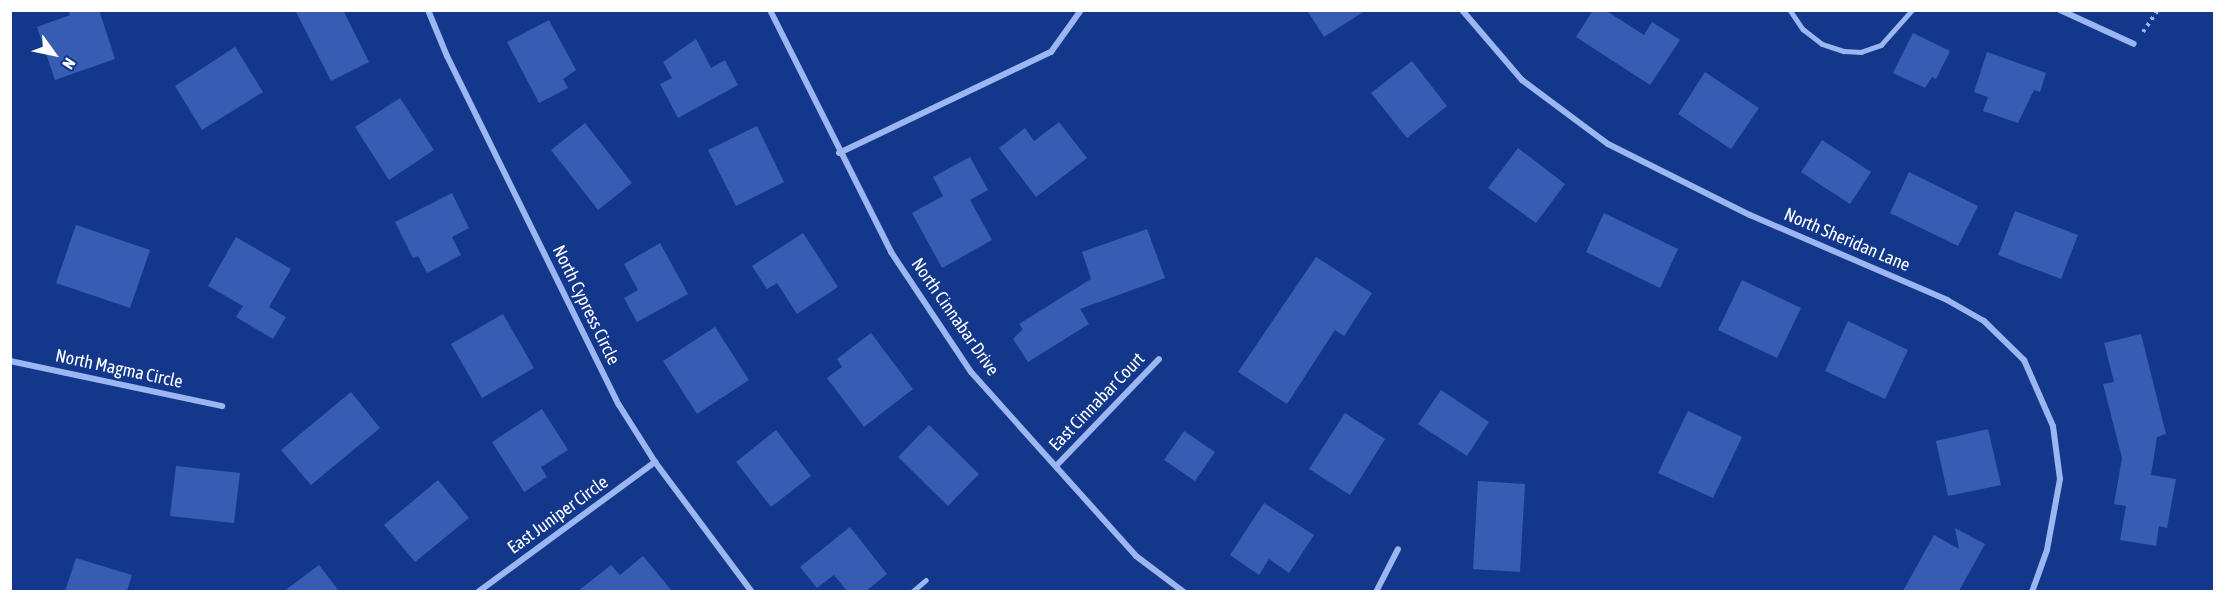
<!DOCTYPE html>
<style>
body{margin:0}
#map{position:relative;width:2225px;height:602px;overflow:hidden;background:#13378b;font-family:"Asap Condensed",sans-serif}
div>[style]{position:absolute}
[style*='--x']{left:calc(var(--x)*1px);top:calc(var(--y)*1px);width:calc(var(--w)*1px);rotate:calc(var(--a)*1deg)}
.building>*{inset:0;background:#375db3}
.path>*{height:4px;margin-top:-2px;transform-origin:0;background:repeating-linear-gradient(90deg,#9bb6f0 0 3px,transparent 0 7.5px)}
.lane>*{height:4.5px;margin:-2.25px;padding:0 2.25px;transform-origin:2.25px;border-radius:2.25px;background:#9bb6f0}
.street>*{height:6px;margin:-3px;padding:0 3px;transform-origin:3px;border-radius:3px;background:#9bb6f0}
span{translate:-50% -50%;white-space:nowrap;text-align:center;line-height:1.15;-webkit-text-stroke:4.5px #13378b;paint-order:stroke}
.street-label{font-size:18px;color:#fff}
.frame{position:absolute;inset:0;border:12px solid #fff;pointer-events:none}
.north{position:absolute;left:24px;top:24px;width:60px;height:60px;-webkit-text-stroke:4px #13378b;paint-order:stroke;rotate:123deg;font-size:16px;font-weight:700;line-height:24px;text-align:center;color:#fff}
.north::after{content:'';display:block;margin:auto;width:21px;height:27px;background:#fff;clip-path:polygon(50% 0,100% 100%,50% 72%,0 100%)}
</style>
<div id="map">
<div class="building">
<div style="clip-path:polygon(68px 10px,99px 10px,115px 59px,55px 80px,37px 27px,70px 15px)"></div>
<div style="clip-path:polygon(295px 10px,343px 10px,369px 62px,331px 81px)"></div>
<div style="clip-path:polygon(1307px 10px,1366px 10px,1324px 37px)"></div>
<div style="clip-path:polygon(1593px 10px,1605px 10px,1644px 35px,1652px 22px,1680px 40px,1650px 85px,1576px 37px)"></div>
<div style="clip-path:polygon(549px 20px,576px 70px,563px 79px,568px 88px,539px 103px,507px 42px)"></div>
<div style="clip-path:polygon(1913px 33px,1950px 51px,1936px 79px,1932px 77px,1925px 88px,1893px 73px)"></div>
<div style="clip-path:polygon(696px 39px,711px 68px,725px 60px,738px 85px,678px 118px,660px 84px,672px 78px,663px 62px)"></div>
<div style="clip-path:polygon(235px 47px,263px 92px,202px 130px,175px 86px)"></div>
<div style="clip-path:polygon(1987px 52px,2046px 73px,2040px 92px,2034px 90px,2018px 123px,1983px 111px,1988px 97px,1974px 92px)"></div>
<div style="clip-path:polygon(1412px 61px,1447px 106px,1407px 138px,1371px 93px)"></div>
<div style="clip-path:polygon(1705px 72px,1759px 108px,1731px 149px,1678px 114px)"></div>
<div style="clip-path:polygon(400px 98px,434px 150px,389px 180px,355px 127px)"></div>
<div style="clip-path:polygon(1059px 122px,1087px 158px,1036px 197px,999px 148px,1025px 128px,1034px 141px)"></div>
<div style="clip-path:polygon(585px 123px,632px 183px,598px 210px,551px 150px)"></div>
<div style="clip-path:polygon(757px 126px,784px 182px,736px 206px,708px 150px)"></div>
<div style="clip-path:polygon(1822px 140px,1871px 172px,1850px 204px,1801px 172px)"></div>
<div style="clip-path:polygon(1518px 148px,1565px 184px,1536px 223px,1488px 188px)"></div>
<div style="clip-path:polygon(970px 157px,988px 190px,970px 200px,992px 240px,942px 268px,912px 213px,943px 196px,933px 177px)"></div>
<div style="clip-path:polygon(1909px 172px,1978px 206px,1958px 246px,1890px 213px)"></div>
<div style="clip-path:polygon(452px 193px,469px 228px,452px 237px,461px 255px,427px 273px,418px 256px,413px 258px,395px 222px)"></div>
<div style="clip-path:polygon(2015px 211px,2078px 235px,2061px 279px,1998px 255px)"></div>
<div style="clip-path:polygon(1604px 213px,1678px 249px,1660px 288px,1586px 252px)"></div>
<div style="clip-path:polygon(76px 225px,150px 250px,130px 308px,56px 283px)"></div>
<div style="clip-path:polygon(1147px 229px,1165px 278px,1080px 309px,1089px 324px,1028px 362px,1013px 339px,1023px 329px,1019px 324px,1091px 279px,1082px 252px)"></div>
<div style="clip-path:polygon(803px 233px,838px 287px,797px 314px,777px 283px,767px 289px,752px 266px)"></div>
<div style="clip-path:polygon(236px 237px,291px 269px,269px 307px,286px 317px,273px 339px,236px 317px,243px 306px,208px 286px)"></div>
<div style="clip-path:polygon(660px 243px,688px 294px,637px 322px,624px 298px,638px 290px,624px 264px)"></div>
<div style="clip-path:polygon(1316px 257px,1372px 293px,1344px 336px,1335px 330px,1287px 404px,1238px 372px)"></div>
<div style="clip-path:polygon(1742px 280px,1801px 308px,1777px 358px,1718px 330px)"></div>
<div style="clip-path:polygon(503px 314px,534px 368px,482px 398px,451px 344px)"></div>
<div style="clip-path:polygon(1848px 321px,1908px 350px,1885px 399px,1825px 371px)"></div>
<div style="clip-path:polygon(715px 327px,749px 380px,697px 414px,663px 361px)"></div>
<div style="clip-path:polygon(871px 333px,913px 389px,864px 427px,827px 378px,842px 367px,837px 359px)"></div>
<div style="clip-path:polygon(2141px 334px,2166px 434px,2157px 437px,2151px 475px,2176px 479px,2167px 528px,2159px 526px,2156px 546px,2120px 540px,2126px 506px,2114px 504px,2122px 458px,2103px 384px,2114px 382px,2104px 343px)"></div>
<div style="clip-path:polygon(1441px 390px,1489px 422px,1467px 456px,1418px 424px)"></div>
<div style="clip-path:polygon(351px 392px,380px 428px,311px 485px,281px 450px)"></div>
<div style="clip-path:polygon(542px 409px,568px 450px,541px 467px,547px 477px,524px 492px,492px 442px)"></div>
<div style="clip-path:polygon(1688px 411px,1742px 437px,1713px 498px,1658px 473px)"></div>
<div style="clip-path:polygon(1345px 413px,1385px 439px,1350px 495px,1309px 469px)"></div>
<div style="clip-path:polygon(929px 425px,979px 474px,948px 506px,898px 457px)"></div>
<div style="clip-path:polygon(1988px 429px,2001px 485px,1948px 496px,1936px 441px)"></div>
<div style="clip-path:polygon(776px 430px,811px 476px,771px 507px,736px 462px)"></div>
<div style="clip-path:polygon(1184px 431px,1215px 452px,1195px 481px,1164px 460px)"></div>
<div style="clip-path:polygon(176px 466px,240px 473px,234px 523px,170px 516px)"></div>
<div style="clip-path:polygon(438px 480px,469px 518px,415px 562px,384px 525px)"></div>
<div style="clip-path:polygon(1478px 481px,1525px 484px,1520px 572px,1473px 569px)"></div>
<div style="clip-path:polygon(1264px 503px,1314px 535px,1289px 573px,1269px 559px,1259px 575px,1230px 555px)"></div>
<div style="clip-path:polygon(850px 527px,887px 574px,866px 591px,847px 591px,834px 575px,817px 588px,800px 567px)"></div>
<div style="clip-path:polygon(1955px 528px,1985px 544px,1959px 591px,1903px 591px,1934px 535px,1959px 549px)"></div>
<div style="clip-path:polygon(643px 556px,672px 591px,578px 591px,611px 565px,620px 575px)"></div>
<div style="clip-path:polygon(76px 558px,132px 575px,127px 591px,65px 591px)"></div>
<div style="clip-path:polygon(319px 565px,339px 591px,284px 591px)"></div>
</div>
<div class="path">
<div style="--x:2143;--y:32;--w:27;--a:-56"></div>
</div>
<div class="lane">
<div style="--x:1790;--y:10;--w:23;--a:56"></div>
<div style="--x:1803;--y:29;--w:24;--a:38"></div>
<div style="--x:1822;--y:44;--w:23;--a:18"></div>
<div style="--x:1844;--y:51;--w:17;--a:3"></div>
<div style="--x:1861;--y:52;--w:21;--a:-19"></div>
<div style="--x:1881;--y:45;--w:47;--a:-48.5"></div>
<div style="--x:912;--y:592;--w:18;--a:-41"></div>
</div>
<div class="street">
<div style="--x:428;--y:10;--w:50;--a:67.6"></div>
<div style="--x:447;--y:56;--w:389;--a:63.8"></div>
<div style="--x:619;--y:405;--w:67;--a:57.7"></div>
<div style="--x:655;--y:462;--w:162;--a:53.3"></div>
<div style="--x:770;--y:10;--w:271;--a:63.4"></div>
<div style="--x:891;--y:252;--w:144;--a:56.3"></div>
<div style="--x:971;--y:372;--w:247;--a:48.1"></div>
<div style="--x:1136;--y:556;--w:60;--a:36.9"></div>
<div style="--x:1462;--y:10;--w:92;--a:49.4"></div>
<div style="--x:1522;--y:80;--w:107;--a:36.7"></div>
<div style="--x:1608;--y:144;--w:159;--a:26.6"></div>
<div style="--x:1750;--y:215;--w:215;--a:23.3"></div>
<div style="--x:1947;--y:300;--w:43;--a:29.6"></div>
<div style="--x:1984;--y:321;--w:56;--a:44.3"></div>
<div style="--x:2024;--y:360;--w:72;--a:66.3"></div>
<div style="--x:2053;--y:426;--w:53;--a:82.5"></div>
<div style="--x:2060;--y:479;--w:72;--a:100.4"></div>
<div style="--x:2047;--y:550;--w:45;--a:109.7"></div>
<div style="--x:2060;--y:10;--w:81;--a:24.7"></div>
<div style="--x:839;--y:153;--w:235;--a:-25.5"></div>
<div style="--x:1051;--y:52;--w:52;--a:-54.5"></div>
<div style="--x:10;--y:361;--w:217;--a:12"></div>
<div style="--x:1057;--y:465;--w:147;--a:-46.1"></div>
<div style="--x:478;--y:592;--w:220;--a:-36.3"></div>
<div style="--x:1376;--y:592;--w:48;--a:-62.9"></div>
</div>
<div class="street-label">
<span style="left:1847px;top:240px;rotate:23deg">North Sheridan Lane</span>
<span style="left:586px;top:305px;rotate:64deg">North Cypress Circle</span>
<span style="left:955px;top:317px;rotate:55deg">North Cinnabar Drive</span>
<span style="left:119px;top:369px;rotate:12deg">North Magma Circle</span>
<span style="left:1097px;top:402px;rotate:-46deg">East Cinnabar Court</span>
<span style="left:558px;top:515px;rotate:-36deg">East Juniper Circle</span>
</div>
<div class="frame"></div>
<div class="north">N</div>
</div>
